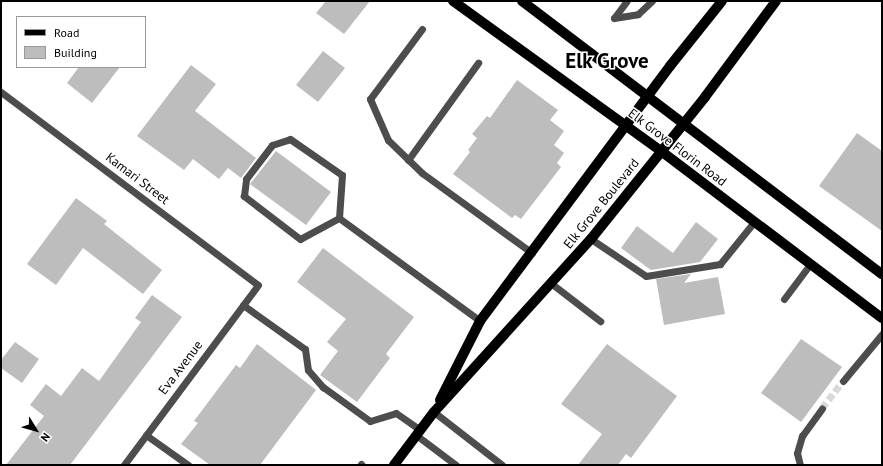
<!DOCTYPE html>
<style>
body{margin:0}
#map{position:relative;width:883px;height:466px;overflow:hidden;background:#fff;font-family:"PT Sans",sans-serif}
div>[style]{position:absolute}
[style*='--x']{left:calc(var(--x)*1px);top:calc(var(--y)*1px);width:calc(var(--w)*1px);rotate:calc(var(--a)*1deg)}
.building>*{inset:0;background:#bdbdbd}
.minor-tunnel>*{height:7px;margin-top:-3.5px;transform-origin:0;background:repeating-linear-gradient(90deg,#d9d9d9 0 7px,transparent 0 10.5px)}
.minor>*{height:7px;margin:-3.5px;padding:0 3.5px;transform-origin:3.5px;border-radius:3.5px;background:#4d4d4d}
.major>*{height:10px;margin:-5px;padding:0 5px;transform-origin:5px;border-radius:5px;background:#000}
span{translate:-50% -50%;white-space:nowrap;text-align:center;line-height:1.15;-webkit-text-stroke:3px #fff;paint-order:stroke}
.street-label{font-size:13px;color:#000}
.town-label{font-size:21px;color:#000;font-weight:700}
.frame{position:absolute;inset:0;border:2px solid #000;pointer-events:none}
.legend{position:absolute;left:16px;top:16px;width:130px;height:52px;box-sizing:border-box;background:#fff;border:1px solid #999;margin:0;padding:5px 7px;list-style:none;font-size:12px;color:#000}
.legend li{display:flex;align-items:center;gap:8px;height:20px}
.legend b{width:20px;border:1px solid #999}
.north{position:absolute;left:16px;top:410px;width:40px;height:40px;-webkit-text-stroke:3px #fff;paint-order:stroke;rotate:127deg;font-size:11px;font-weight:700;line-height:16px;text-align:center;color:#000}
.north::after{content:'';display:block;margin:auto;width:14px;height:18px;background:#000;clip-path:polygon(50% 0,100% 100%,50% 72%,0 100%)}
</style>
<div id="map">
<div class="building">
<div style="clip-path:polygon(326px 1px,370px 1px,344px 34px,316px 13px)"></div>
<div style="clip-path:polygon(323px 51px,345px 68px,318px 102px,296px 85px)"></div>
<div style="clip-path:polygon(191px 65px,216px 84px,195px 111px,256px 158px,241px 178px,228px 168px,219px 179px,193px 159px,184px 170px,137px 136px)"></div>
<div style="clip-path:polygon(79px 67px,120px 67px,92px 103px,67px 83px)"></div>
<div style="clip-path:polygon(517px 80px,558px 110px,550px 120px,564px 131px,554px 145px,564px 153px,557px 163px,561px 167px,521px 219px,515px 215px,512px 218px,453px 174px,470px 152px,468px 150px,477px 138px,472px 134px,487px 116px,490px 118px)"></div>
<div style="clip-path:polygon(857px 133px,882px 151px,882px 231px,819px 186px)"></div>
<div style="clip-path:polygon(276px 151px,331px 192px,306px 225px,250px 184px)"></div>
<div style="clip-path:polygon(76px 198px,107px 221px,104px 224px,162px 270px,143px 294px,83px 248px,56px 285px,27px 264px)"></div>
<div style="clip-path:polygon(696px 222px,718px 239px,700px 262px,651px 270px,621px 248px,637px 226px,673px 253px)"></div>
<div style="clip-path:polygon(323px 248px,414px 317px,386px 354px,390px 358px,357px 402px,320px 375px,338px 351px,327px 342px,346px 319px,297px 282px)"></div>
<div style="clip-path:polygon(691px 274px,684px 283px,718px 277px,725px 314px,664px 325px,656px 279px)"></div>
<div style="clip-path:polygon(152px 295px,182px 317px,70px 465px,6px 465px,44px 416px,30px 405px,46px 384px,61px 396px,82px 368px,99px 381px,141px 322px,135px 318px)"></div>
<div style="clip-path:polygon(801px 339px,842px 367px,801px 422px,761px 393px)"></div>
<div style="clip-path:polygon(15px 342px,39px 359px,22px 383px,1px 368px,1px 360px)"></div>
<div style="clip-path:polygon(257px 344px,316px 390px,260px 465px,210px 465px,181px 444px,198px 423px,194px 421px,236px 365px,240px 368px)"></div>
<div style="clip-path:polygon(607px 344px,677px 396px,631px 458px,626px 454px,618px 465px,578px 465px,602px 434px,561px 404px)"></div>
</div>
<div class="minor-tunnel">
<div style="--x:822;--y:408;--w:34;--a:-52"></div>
</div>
<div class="minor">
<div style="--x:614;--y:18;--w:24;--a:-9"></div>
<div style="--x:638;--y:14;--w:19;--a:-43"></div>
<div style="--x:614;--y:18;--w:21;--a:-53"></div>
<div style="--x:422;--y:29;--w:87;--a:126.6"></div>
<div style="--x:370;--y:99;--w:45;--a:66.3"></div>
<div style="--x:388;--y:140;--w:47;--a:44.1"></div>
<div style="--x:422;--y:173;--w:136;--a:36"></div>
<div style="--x:1;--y:92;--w:321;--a:36.9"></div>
<div style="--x:258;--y:285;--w:224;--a:126.7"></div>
<div style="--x:408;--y:160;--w:120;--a:-54.2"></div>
<div style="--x:339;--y:218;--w:44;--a:151.7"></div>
<div style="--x:300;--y:239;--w:71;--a:-142.5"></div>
<div style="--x:244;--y:196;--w:17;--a:-83"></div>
<div style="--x:246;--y:179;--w:43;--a:-52.6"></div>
<div style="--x:272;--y:145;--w:19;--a:-18"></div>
<div style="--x:290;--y:139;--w:63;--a:34.7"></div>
<div style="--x:342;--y:175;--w:43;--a:94"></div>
<div style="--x:339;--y:218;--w:175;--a:36.1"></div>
<div style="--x:591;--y:239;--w:66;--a:33.9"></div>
<div style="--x:646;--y:276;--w:75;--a:-9.2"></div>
<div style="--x:720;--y:264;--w:54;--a:-51"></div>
<div style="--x:552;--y:284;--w:61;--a:37.6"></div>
<div style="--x:784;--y:299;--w:45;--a:-53.1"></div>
<div style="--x:243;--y:305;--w:76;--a:35.4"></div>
<div style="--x:305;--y:349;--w:21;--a:82"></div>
<div style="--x:308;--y:370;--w:23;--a:49"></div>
<div style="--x:323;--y:387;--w:58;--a:35.9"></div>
<div style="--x:370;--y:421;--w:27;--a:-17"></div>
<div style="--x:396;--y:413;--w:29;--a:35"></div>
<div style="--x:843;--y:381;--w:61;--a:-50.3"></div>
<div style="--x:434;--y:412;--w:86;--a:37.9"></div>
<div style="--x:146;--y:435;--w:52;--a:35.5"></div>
<div style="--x:416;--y:435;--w:50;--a:36.9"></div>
<div style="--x:361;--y:464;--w:1;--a:45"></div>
<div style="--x:800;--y:465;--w:12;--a:-104"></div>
<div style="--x:797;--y:453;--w:18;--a:-74"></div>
<div style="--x:802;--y:436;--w:34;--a:-54"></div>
</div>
<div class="major">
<div style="--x:453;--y:1;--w:256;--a:35.8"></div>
<div style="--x:661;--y:151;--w:277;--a:37.1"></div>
<div style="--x:522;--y:1;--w:452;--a:37.2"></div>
<div style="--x:440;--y:400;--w:89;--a:-63.1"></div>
<div style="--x:480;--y:321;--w:318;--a:-53.3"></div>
<div style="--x:670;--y:66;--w:83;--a:-51.3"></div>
<div style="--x:394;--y:465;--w:66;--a:-53"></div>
<div style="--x:434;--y:412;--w:234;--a:-47.8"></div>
<div style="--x:591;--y:239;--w:182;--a:-51.2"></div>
<div style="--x:705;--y:97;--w:119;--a:-53.5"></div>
</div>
<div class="street-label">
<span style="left:677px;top:148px;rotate:37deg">Elk Grove Florin Road</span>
<span style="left:137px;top:179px;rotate:37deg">Kamari Street</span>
<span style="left:602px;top:204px;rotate:-51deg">Elk Grove Boulevard</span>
<span style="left:181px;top:368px;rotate:-53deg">Eva Avenue</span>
</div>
<div class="town-label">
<span style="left:607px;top:61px">Elk Grove</span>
</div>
<div class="frame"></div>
<ul class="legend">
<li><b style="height:5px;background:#000"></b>Road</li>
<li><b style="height:11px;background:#bdbdbd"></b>Building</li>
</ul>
<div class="north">N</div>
</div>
